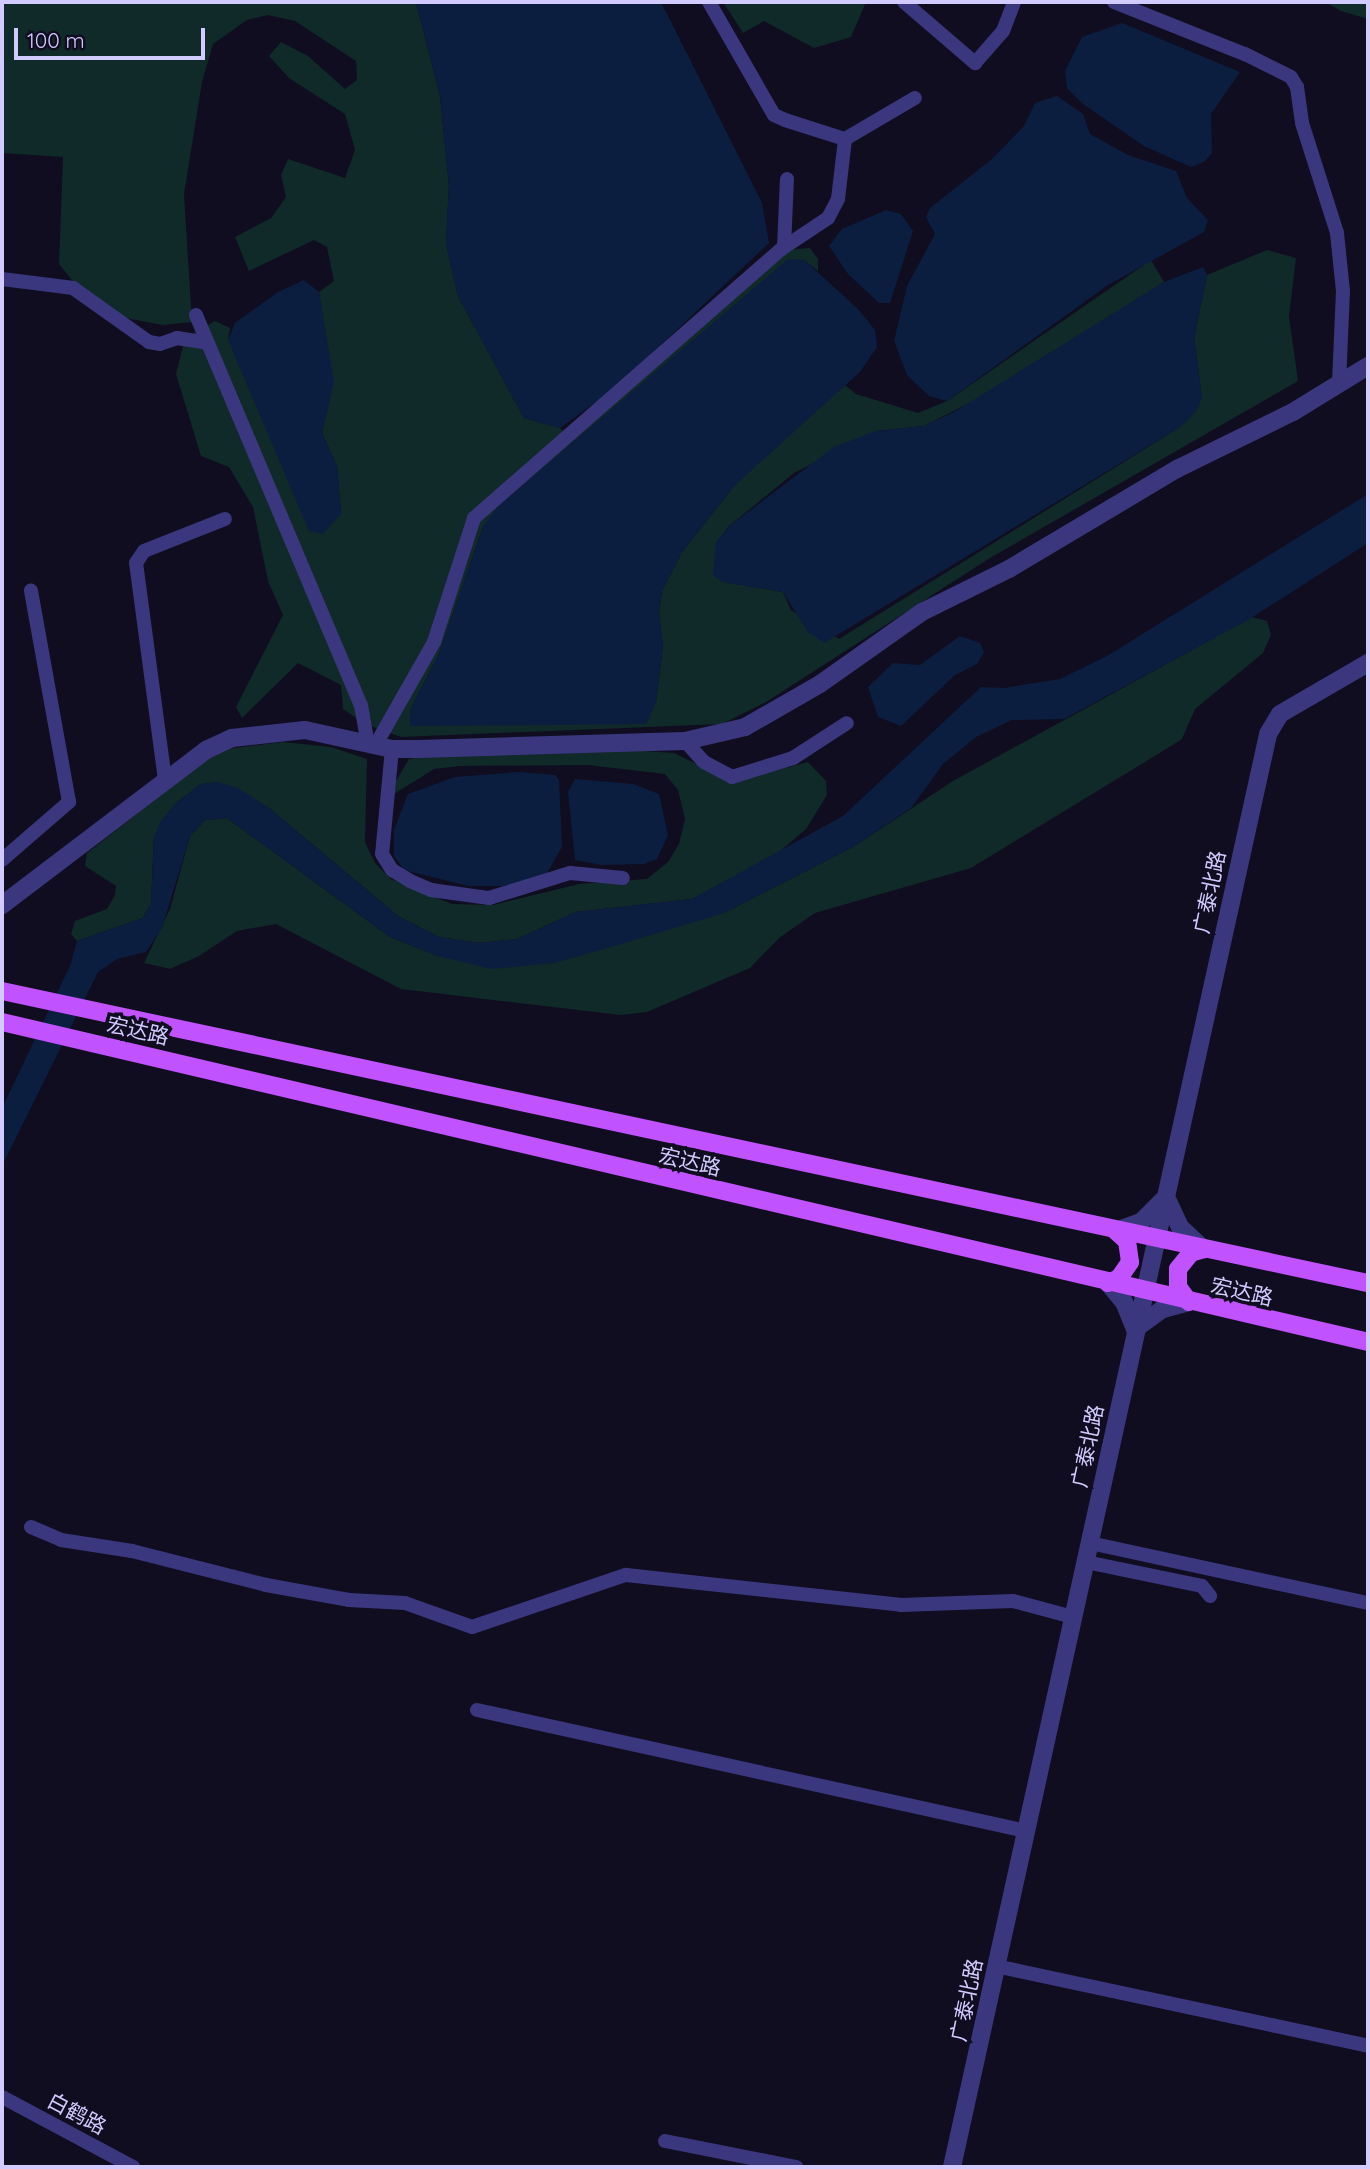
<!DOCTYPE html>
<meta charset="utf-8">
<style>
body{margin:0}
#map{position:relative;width:1370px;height:2169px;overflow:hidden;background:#100d20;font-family:Quicksand,"Noto Sans SC",sans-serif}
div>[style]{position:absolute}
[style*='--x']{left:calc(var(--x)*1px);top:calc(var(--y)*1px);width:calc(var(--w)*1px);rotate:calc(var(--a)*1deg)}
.green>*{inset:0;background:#102929}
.water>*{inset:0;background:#0b1e40}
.minor>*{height:14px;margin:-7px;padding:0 7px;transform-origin:7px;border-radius:7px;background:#3b377f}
.tertiary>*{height:18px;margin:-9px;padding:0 9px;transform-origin:9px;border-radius:9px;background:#3b377f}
.primary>*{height:18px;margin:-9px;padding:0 9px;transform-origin:9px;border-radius:9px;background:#c152ff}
span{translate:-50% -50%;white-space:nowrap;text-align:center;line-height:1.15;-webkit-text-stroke:7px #100d20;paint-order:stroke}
.street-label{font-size:21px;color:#d2cbff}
.frame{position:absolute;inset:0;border:4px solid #d2cbff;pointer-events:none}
.scale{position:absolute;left:14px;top:28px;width:191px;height:32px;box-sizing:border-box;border:4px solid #d2cbff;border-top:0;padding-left:9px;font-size:21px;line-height:24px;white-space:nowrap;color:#d2cbff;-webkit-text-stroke:5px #100d20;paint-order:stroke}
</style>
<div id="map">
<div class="green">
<div style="clip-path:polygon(2px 2px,416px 2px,440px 96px,449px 185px,446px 244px,458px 296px,524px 418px,560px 428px,568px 436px,786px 250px,810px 248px,818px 259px,818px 271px,804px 260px,483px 527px,439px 654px,410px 710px,656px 702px,663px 646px,659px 613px,662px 591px,682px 552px,734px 486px,817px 408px,845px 385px,856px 394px,918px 413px,947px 401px,1151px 260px,1164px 282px,999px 388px,924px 426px,876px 431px,794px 473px,728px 527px,716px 543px,723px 582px,783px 592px,791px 610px,839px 639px,1180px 427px,1202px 398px,1194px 338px,1207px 275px,1267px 250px,1296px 258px,1289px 316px,1298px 381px,990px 558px,766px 702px,722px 724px,401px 737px,365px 724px,343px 709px,341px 685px,298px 663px,242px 718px,236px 707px,283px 615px,268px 581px,253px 507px,229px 467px,201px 456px,176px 374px,185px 338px,215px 321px,230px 328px,228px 340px,341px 514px,337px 466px,322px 433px,333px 382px,319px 292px,334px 281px,327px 247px,314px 240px,249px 271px,235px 237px,271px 218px,286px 197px,281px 175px,288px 159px,345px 178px,355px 150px,345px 114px,289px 78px,269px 56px,281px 42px,308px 56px,345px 89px,357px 80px,356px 61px,295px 21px,268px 15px,247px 20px,213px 44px,202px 82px,184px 194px,192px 322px,163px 325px,120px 317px,72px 280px,59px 264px,63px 157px,2px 153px)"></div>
<div style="clip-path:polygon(723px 2px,866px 2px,851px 37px,814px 48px,764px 21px,743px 33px)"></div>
<div style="clip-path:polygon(1325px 2px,1368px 2px,1368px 19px,1341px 11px)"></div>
<div style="clip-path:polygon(1252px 617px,1267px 621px,1271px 635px,1263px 653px,1195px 709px,1182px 739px,1158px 754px,971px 868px,815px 913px,779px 938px,750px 968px,647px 1012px,621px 1015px,401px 989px,276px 924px,237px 931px,199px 956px,170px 969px,144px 963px,170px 909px,190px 836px,205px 820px,227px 818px,390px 937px,438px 956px,724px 913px,853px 847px,953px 781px)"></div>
<div style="clip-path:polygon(283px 742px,331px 747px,367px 759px,365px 842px,375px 863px,391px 879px,452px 904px,493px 905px,579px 884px,647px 879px,668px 862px,679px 844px,685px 819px,678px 790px,665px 774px,588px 765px,460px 766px,434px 769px,394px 794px,396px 781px,409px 759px,447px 753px,630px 750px,674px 753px,734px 782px,808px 762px,826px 781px,827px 795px,806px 829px,777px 854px,692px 899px,576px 912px,517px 939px,479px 943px,439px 937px,398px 916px,269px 808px,217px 782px,201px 784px,176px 803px,154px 837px,151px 903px,143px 918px,77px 941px,71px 934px,75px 921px,107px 909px,115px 895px,116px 886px,85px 866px,87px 853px,205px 761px,226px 749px)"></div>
</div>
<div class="water">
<div style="clip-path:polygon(416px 2px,661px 2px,762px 203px,769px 243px,615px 388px,560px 428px,524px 418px,458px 296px,446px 244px,449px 185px,440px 96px)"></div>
<div style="clip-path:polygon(1122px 23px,1240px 72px,1211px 114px,1212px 153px,1204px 162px,1191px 167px,1144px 146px,1083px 104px,1067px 88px,1065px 71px,1082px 37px)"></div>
<div style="clip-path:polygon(1057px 96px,1083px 114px,1090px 134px,1128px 155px,1176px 171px,1187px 198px,1208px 220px,1204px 232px,1108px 285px,947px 401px,929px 396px,907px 375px,894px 341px,907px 286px,935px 234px,926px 217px,930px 208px,992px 159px,1024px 126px,1035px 103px)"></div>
<div style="clip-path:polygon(886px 210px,901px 214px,913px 231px,890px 303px,879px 303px,848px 274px,829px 246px,842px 229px)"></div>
<div style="clip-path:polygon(788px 259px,804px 260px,857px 308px,875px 330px,877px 347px,860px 372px,734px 486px,682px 552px,662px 591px,659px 613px,663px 646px,656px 702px,646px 724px,410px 726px,410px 710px,439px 654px,483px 527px,499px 505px)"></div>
<div style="clip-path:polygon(1203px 267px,1207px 275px,1194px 338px,1202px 398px,1195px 413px,1180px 427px,824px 643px,808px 632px,783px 592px,722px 582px,713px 575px,716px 543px,728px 527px,834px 447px,876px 431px,924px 426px,954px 412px,1164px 282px)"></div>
<div style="clip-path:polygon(304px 280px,319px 292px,334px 382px,322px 433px,337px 466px,341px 514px,323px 534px,309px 531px,228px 340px,235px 323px,278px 292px)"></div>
<div style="clip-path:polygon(1368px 494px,1368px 543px,1248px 620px,1064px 719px,1012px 720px,976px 737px,943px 764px,911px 808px,853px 847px,724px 913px,621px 944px,554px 963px,492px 969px,438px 956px,390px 937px,227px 818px,205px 820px,190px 836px,162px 928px,146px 952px,117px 959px,98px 972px,2px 1166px,2px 1108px,70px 966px,77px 941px,143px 918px,151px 903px,154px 837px,161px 821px,176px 803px,201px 784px,217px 782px,238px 788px,269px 808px,398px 916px,439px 937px,479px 943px,517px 939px,576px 912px,692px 899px,843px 816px,981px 687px,1004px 688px,1060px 679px,1107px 656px)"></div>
<div style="clip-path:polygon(960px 636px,980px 643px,984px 652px,977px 664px,955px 675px,901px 726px,878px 717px,868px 687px,893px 663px,920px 665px)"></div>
<div style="clip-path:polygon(519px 772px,555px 775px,559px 780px,562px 847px,546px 875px,504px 886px,468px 886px,404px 870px,394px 856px,394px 830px,408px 794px,455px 777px)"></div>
<div style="clip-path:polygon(575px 779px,633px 784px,659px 794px,668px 835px,657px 859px,644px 864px,602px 865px,575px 860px,568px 792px)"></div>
</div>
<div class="minor">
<div style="--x:709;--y:2;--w:130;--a:60.1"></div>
<div style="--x:774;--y:115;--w:12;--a:24"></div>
<div style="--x:785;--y:120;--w:63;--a:17.6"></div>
<div style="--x:845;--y:139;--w:81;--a:-30.4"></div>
<div style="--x:904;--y:2;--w:94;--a:40.7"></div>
<div style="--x:975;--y:63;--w:43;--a:-48.8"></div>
<div style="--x:1003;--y:31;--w:31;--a:-69"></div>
<div style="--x:1114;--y:2;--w:141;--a:21.7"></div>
<div style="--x:1245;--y:54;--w:51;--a:26.6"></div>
<div style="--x:1291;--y:77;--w:12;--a:59"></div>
<div style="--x:1297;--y:87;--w:36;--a:82"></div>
<div style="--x:1302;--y:123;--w:115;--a:72.3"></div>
<div style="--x:1337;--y:233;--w:58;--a:84.1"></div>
<div style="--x:1343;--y:291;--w:93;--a:92.5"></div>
<div style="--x:784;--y:247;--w:68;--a:-87.5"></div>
<div style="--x:2;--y:279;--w:72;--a:7.2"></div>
<div style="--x:73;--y:288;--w:93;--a:35.4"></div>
<div style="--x:149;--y:342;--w:11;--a:10"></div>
<div style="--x:160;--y:344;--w:18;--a:-19"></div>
<div style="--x:177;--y:338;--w:31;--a:9"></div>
<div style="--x:196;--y:315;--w:423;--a:67.1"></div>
<div style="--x:361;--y:705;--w:40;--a:80"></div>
<div style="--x:685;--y:741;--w:28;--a:48"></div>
<div style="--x:704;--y:762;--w:32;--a:28"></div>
<div style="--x:732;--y:777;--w:64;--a:-17.3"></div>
<div style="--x:793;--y:758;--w:64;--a:-32.9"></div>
<div style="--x:375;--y:746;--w:120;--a:-60.4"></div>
<div style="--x:434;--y:642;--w:130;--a:-72.1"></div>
<div style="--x:474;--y:518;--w:407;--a:-41.2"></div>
<div style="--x:780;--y:250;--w:58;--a:-33.7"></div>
<div style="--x:828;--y:218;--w:21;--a:-62"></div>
<div style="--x:838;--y:199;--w:60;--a:-83.3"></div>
<div style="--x:392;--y:749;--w:105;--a:95.4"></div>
<div style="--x:382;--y:854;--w:19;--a:58"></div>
<div style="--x:392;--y:870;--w:21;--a:31"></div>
<div style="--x:410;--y:881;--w:23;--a:23"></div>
<div style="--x:431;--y:890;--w:59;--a:7.9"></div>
<div style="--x:489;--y:898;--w:85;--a:-17.2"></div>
<div style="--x:570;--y:873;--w:53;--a:5.4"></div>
<div style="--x:165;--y:780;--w:219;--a:-97.6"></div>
<div style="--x:136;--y:563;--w:14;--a:-56"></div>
<div style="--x:144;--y:551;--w:87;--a:-21.6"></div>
<div style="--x:2;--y:860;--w:89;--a:-40.9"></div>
<div style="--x:69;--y:802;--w:215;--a:-100.2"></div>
<div style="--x:31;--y:1527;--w:33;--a:23"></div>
<div style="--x:61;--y:1540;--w:72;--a:8.8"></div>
<div style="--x:132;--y:1551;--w:138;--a:14.2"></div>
<div style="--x:266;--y:1585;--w:84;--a:10.2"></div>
<div style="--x:349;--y:1600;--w:56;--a:3.1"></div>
<div style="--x:405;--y:1603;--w:71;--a:19.7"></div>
<div style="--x:472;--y:1627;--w:163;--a:-18.7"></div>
<div style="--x:626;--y:1575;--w:277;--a:6.2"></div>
<div style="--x:901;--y:1605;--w:112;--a:-2"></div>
<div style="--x:1013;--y:1601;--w:62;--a:14.9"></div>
<div style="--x:1090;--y:1543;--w:284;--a:12.2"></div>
<div style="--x:1086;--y:1562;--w:118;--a:11.7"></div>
<div style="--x:1202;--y:1586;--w:13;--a:51"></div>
<div style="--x:477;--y:1710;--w:562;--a:12.43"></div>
<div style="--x:996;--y:1966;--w:381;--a:12.1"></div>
<div style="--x:2;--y:2097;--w:149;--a:28.1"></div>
<div style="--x:665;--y:2141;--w:134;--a:11.2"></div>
</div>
<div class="tertiary">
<div style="--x:2;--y:905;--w:256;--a:-37.2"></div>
<div style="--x:206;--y:750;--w:29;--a:-25"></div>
<div style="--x:232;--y:738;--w:73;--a:-6.3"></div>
<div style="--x:305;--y:730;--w:89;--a:12.3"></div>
<div style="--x:392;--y:749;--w:27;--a:0"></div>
<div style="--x:419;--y:749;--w:266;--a:-1.7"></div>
<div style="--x:685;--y:741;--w:62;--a:-13.1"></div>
<div style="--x:745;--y:727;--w:86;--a:-29.8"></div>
<div style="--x:820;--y:684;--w:125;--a:-35.2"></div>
<div style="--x:922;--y:612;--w:97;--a:-26.3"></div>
<div style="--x:1009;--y:569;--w:196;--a:-30.8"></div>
<div style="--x:1177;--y:469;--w:129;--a:-26.2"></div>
<div style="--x:1293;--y:412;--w:88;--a:-31.5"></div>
<div style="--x:1166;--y:1197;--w:33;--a:65"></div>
<div style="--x:1180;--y:1227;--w:33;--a:43"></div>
<div style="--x:1116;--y:1231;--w:27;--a:-20"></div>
<div style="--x:1141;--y:1222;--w:31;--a:-45"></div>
<div style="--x:1108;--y:1283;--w:25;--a:50"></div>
<div style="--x:1124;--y:1302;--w:29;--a:68"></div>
<div style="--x:1135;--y:1329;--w:34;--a:-36"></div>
<div style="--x:1163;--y:1309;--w:27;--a:-15"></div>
<div style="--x:952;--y:2167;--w:1467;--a:-77.56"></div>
<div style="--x:1268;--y:734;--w:23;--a:-59"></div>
<div style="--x:1280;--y:714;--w:102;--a:-30.1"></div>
</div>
<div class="primary">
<div style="--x:2;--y:991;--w:1397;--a:12.07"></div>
<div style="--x:2;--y:1022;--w:1403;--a:13.18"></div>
<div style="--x:1108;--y:1283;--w:12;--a:-24"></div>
<div style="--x:1119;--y:1278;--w:19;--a:-55"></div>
<div style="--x:1130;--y:1262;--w:21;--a:-98"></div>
<div style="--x:1127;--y:1241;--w:15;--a:-138"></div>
<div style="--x:1189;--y:1302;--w:19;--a:-126"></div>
<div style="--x:1178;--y:1287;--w:18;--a:-90"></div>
<div style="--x:1178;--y:1269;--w:21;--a:-51"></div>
<div style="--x:1191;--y:1253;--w:14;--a:-17"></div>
</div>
<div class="street-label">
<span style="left:1209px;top:892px;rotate:-78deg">广泰北路</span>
<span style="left:138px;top:1030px;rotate:13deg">宏达路</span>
<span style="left:690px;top:1161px;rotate:13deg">宏达路</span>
<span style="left:1242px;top:1291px;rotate:13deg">宏达路</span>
<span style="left:1087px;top:1446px;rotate:-78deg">广泰北路</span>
<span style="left:966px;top:2000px;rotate:-78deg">广泰北路</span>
<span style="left:77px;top:2113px;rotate:28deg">白鹤路</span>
</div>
<div class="frame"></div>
<div class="scale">100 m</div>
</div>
